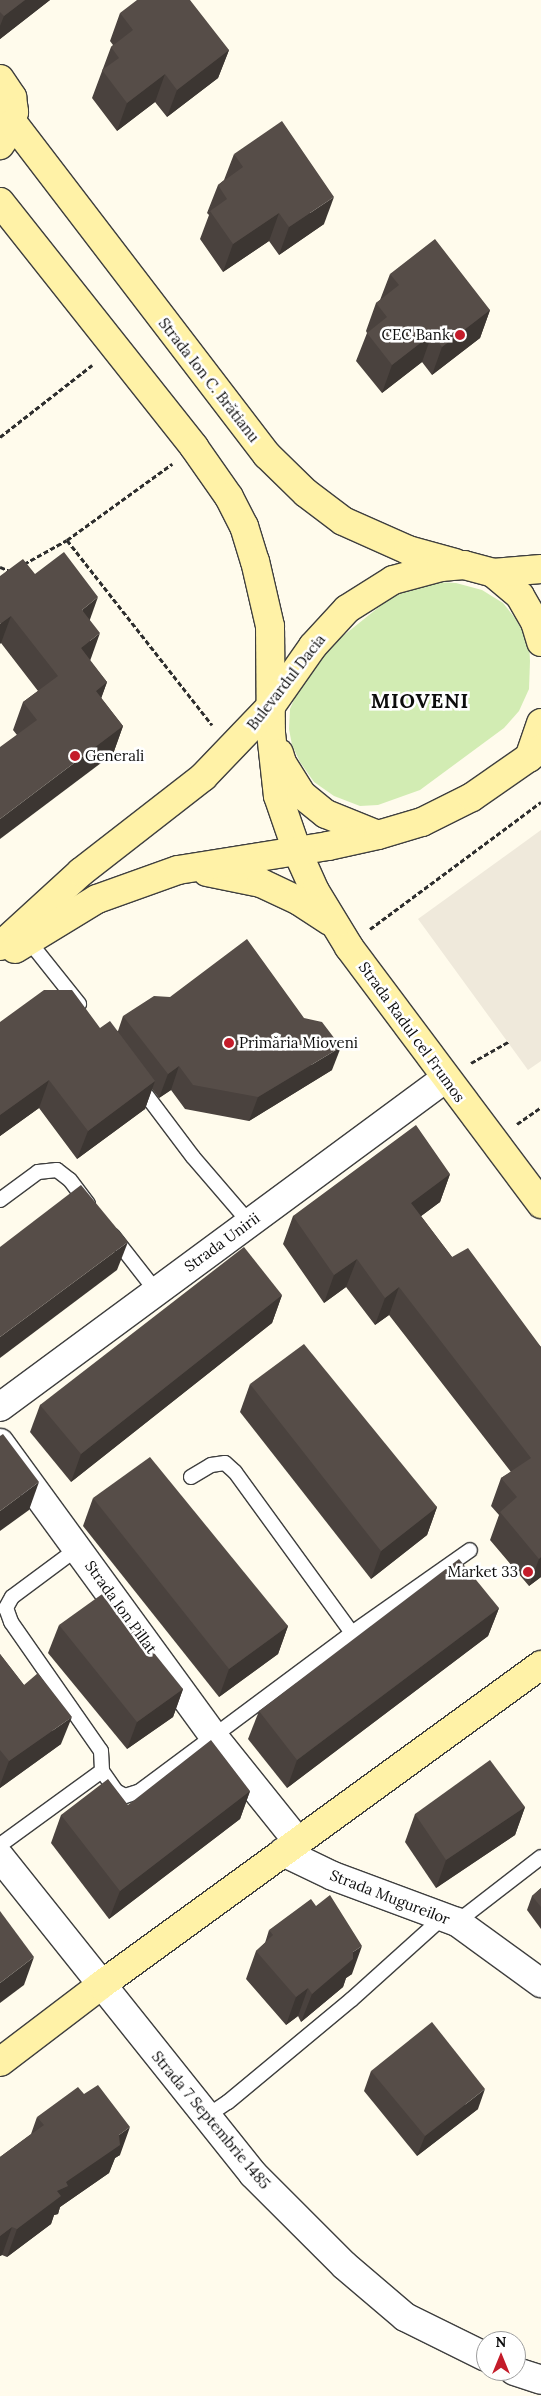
<!DOCTYPE html>
<meta charset="utf-8">
<style>
body{margin:0}
#map{position:relative;width:541px;height:2396px;overflow:hidden;background:#fffbec;font-family:Lora,serif}
div>[style]{position:absolute}
[style*='--x']{left:calc(var(--x)*1px);top:calc(var(--y)*1px);width:calc(var(--w)*1px);rotate:calc(var(--a)*1deg)}
.green>*{inset:0;background:#d2ecb3}
.plaza>*{inset:0;background:#efe9db}
.path>*{height:3px;margin-top:-1.5px;transform-origin:0;background:repeating-linear-gradient(90deg,#2e2e2e 0 5px,transparent 0 7.5px)}
.roads{filter:drop-shadow(1px 0 #3f3f3f) drop-shadow(-1px 0 #3f3f3f) drop-shadow(0 1px #3f3f3f) drop-shadow(0 -1px #3f3f3f)}
.lane>*{height:14px;margin:-7px;padding:0 7px;transform-origin:7px;border-radius:7px;background:#fff}
.street>*{height:28px;margin:-14px;padding:0 14px;transform-origin:14px;border-radius:14px;background:#fff}
.secondary>*{height:28px;margin:-14px;padding:0 14px;transform-origin:14px;border-radius:14px;background:#fff2a7}
.wall>*{inset:0;background:#4a423e}
.shaded-wall>*{inset:0;background:#3c3632}
.building>*{inset:0;background:#564d48}
.dots>*{width:14px;height:14px;translate:-50% -50%;box-sizing:border-box;border:2px solid #fff;border-radius:50%}
span{translate:-50% -50%;white-space:nowrap;text-align:center;line-height:1.15;-webkit-text-stroke:5px #fff;paint-order:stroke}
.poi-label{font-size:15px;color:#0c0c0c}
.right{translate:-100% -50%;text-align:right}
.left{translate:0 -50%;text-align:left}
.street-label{font-size:15px;color:#0c0c0c}
.district-label{font-size:20px;color:#0c0c0c;font-weight:700;letter-spacing:1px}
.north{position:absolute;left:476px;top:2331px;width:50px;height:50px;box-sizing:border-box;background:#fff;border:1px solid #9e9e9e;border-radius:50%;rotate:0deg;font-size:14px;font-weight:700;line-height:20px;text-align:center;color:#0c0c0c}
.north::after{content:'';display:block;margin:auto;width:18px;height:22px;background:#c41c2a;clip-path:polygon(50% 0,100% 100%,50% 72%,0 100%)}
</style>
<div id="map">
<div class="green">
<div style="clip-path:polygon(435px 582px,456px 583px,482px 590px,503px 603px,515px 618px,529px 642px,530px 661px,529px 689px,519px 711px,504px 728px,420px 790px,378px 805px,360px 806px,334px 796px,314px 782px,300px 762px,292px 745px,289px 729px,290px 709px,303px 678px,323px 652px,389px 599px,412px 588px)"></div>
</div>
<div class="plaza">
<div style="clip-path:polygon(541px 830px,541px 1061px,528px 1070px,418px 919px)"></div>
</div>
<div class="path">
<div style="--x:0;--y:437;--w:117;--a:-38"></div>
<div style="--x:67;--y:540;--w:235;--a:51.9"></div>
<div style="--x:24;--y:564;--w:49;--a:-29.2"></div>
<div style="--x:67;--y:540;--w:130;--a:-35.9"></div>
<div style="--x:0;--y:567;--w:11;--a:22"></div>
<div style="--x:370;--y:929;--w:213;--a:-36.6"></div>
<div style="--x:471;--y:1063;--w:43;--a:-29.6"></div>
<div style="--x:517;--y:1124;--w:29;--a:-35"></div>
</div>
<div class="roads">
<div class="lane">
<div style="--x:28;--y:940;--w:82;--a:51.4"></div>
<div style="--x:138;--y:1084;--w:91;--a:53"></div>
<div style="--x:193;--y:1157;--w:86;--a:49.3"></div>
<div style="--x:0;--y:1200;--w:47;--a:-36.4"></div>
<div style="--x:38;--y:1172;--w:19;--a:-6"></div>
<div style="--x:57;--y:1170;--w:16;--a:38"></div>
<div style="--x:70;--y:1180;--w:30;--a:53"></div>
<div style="--x:113;--y:1236;--w:70;--a:52"></div>
<div style="--x:191;--y:1477;--w:23;--a:-31"></div>
<div style="--x:211;--y:1465;--w:14;--a:-8"></div>
<div style="--x:225;--y:1463;--w:13;--a:42"></div>
<div style="--x:235;--y:1472;--w:199;--a:54"></div>
<div style="--x:78;--y:1548;--w:82;--a:143.4"></div>
<div style="--x:12;--y:1597;--w:13;--a:119"></div>
<div style="--x:6;--y:1608;--w:15;--a:70"></div>
<div style="--x:11;--y:1622;--w:157;--a:55.1"></div>
<div style="--x:101;--y:1751;--w:20;--a:87"></div>
<div style="--x:0;--y:1845;--w:126;--a:-36"></div>
<div style="--x:102;--y:1771;--w:24;--a:55"></div>
<div style="--x:116;--y:1791;--w:10;--a:29"></div>
<div style="--x:125;--y:1796;--w:16;--a:-18"></div>
<div style="--x:140;--y:1791;--w:264;--a:-36.7"></div>
<div style="--x:352;--y:1633;--w:144;--a:-35.1"></div>
<div style="--x:457;--y:1922;--w:106;--a:-37.7"></div>
<div style="--x:207;--y:2116;--w:25;--a:-34"></div>
<div style="--x:228;--y:2102;--w:161;--a:-39.7"></div>
<div style="--x:352;--y:1999;--w:122;--a:-42"></div>
</div>
<div class="street">
<div style="--x:0;--y:1407;--w:554;--a:-36.42"></div>
<div style="--x:0;--y:1443;--w:364;--a:53.9"></div>
<div style="--x:214;--y:1737;--w:134;--a:51.3"></div>
<div style="--x:283;--y:1852;--w:55;--a:25.6"></div>
<div style="--x:333;--y:1876;--w:132;--a:20.4"></div>
<div style="--x:457;--y:1922;--w:104;--a:36"></div>
<div style="--x:0;--y:1857;--w:406;--a:51.4"></div>
<div style="--x:253;--y:2174;--w:129;--a:45"></div>
<div style="--x:344;--y:2265;--w:80;--a:40.4"></div>
<div style="--x:405;--y:2317;--w:90;--a:26.3"></div>
<div style="--x:514;--y:2371;--w:28;--a:18"></div>
</div>
<div class="secondary">
<div style="--x:0;--y:79;--w:22;--a:56"></div>
<div style="--x:12;--y:97;--w:15;--a:82"></div>
<div style="--x:14;--y:112;--w:21;--a:104"></div>
<div style="--x:9;--y:132;--w:16;--a:125"></div>
<div style="--x:13;--y:123;--w:418;--a:52.6"></div>
<div style="--x:267;--y:455;--w:54;--a:44.3"></div>
<div style="--x:306;--y:493;--w:46;--a:37.1"></div>
<div style="--x:343;--y:521;--w:71;--a:24"></div>
<div style="--x:408;--y:550;--w:49;--a:15.5"></div>
<div style="--x:0;--y:202;--w:313;--a:51.6"></div>
<div style="--x:194;--y:447;--w:61;--a:55"></div>
<div style="--x:229;--y:497;--w:33;--a:63"></div>
<div style="--x:244;--y:526;--w:37;--a:73"></div>
<div style="--x:255;--y:561;--w:67;--a:77"></div>
<div style="--x:270;--y:626;--w:107;--a:89.5"></div>
<div style="--x:271;--y:733;--w:63;--a:83.7"></div>
<div style="--x:278;--y:796;--w:58;--a:70.9"></div>
<div style="--x:297;--y:851;--w:44;--a:65.8"></div>
<div style="--x:315;--y:891;--w:66;--a:58.7"></div>
<div style="--x:349;--y:947;--w:321;--a:53.2"></div>
<div style="--x:493;--y:573;--w:35;--a:40"></div>
<div style="--x:520;--y:596;--w:30;--a:60"></div>
<div style="--x:535;--y:622;--w:21;--a:73"></div>
<div style="--x:279;--y:753;--w:10;--a:73"></div>
<div style="--x:282;--y:763;--w:36;--a:58"></div>
<div style="--x:301;--y:794;--w:32;--a:39"></div>
<div style="--x:326;--y:814;--w:56;--a:22"></div>
<div style="--x:529;--y:758;--w:37;--a:-71"></div>
<div style="--x:207;--y:872;--w:55;--a:11.5"></div>
<div style="--x:261;--y:883;--w:42;--a:25.3"></div>
<div style="--x:299;--y:901;--w:37;--a:33"></div>
<div style="--x:0;--y:946;--w:110;--a:-42.4"></div>
<div style="--x:81;--y:872;--w:155;--a:-37.9"></div>
<div style="--x:203;--y:777;--w:98;--a:-46.2"></div>
<div style="--x:271;--y:706;--w:73;--a:-55"></div>
<div style="--x:313;--y:646;--w:50;--a:-47.4"></div>
<div style="--x:347;--y:609;--w:54;--a:-32.2"></div>
<div style="--x:393;--y:580;--w:50;--a:-15.2"></div>
<div style="--x:441;--y:567;--w:23;--a:-5"></div>
<div style="--x:464;--y:565;--w:30;--a:15"></div>
<div style="--x:493;--y:573;--w:48;--a:-4.8"></div>
<div style="--x:15;--y:949;--w:96;--a:-31.4"></div>
<div style="--x:97;--y:899;--w:86;--a:-19.7"></div>
<div style="--x:178;--y:870;--w:152;--a:-9.1"></div>
<div style="--x:328;--y:846;--w:51;--a:-12.4"></div>
<div style="--x:378;--y:835;--w:46;--a:-16.5"></div>
<div style="--x:422;--y:822;--w:56;--a:-26.6"></div>
<div style="--x:472;--y:797;--w:84;--a:-34.8"></div>
<div style="--x:0;--y:2062;--w:127;--a:-37.3"></div>
<div style="--x:101;--y:1985;--w:544;--a:-36.03"></div>
</div>
</div>
<div class="wall">
<div style="clip-path:polygon(0 0,50px 0,0 39px)"></div>
<div style="clip-path:polygon(120px 13px,229px 50px,218px 78px,167px 117px,155px 102px,117px 131px,92px 98px,111px 47px,113px 45px,110px 41px)"></div>
<div style="clip-path:polygon(234px 154px,324px 224px,279px 255px,269px 241px,223px 272px,200px 239px,209px 215px,207px 213px,218px 185px,224px 180px)"></div>
<div style="clip-path:polygon(390px 274px,490px 310px,480px 338px,432px 375px,422px 362px,382px 393px,356px 361px,367px 333px,366px 331px,376px 303px,380px 300px)"></div>
<div style="clip-path:polygon(35px 574px,90px 620px,90px 661px,107px 682px,101px 698px,123px 726px,113px 754px,17px 735px,13px 730px,23px 702px,38px 691px,1px 643px,0 576px)"></div>
<div style="clip-path:polygon(123px 1016px,332px 1070px,249px 1121px,185px 1109px,171px 1090px,159px 1098px,152px 1089px,145px 1109px,77px 1159px,39px 1108px,0 1136px,0 1022px,100px 1028px,118px 1031px)"></div>
<div style="clip-path:polygon(450px 1174px,440px 1202px,421px 1216px,452px 1257px,541px 1347px,541px 1577px,529px 1586px,490px 1540px,499px 1515px,491px 1506px,501px 1478px,511px 1472px,389px 1315px,375px 1325px,346px 1287px,324px 1303px,283px 1244px,293px 1216px)"></div>
<div style="clip-path:polygon(282px 1295px,272px 1323px,71px 1482px,30px 1432px,40px 1405px)"></div>
<div style="clip-path:polygon(250px 1384px,437px 1507px,427px 1535px,371px 1579px,240px 1412px)"></div>
<div style="clip-path:polygon(93px 1498px,288px 1626px,278px 1654px,219px 1697px,83px 1526px)"></div>
<div style="clip-path:polygon(499px 1608px,488px 1636px,287px 1788px,248px 1739px,259px 1711px)"></div>
<div style="clip-path:polygon(59px 1625px,183px 1689px,173px 1717px,127px 1749px,48px 1653px)"></div>
<div style="clip-path:polygon(0 1654px,24px 1685px,61px 1744px,0 1788px)"></div>
<div style="clip-path:polygon(250px 1791px,240px 1819px,109px 1919px,51px 1843px,61px 1815px,128px 1805px)"></div>
<div style="clip-path:polygon(525px 1807px,515px 1835px,436px 1888px,405px 1842px,415px 1814px)"></div>
<div style="clip-path:polygon(541px 1888px,541px 1929px,527px 1910px,532px 1896px)"></div>
<div style="clip-path:polygon(269px 1930px,352px 1974px,346px 1978px,343px 1987px,301px 2022px,298px 2016px,286px 2025px,246px 1979px,256px 1951px,265px 1943px)"></div>
<div style="clip-path:polygon(371px 2071px,478px 2109px,417px 2156px,364px 2091px)"></div>
<div style="clip-path:polygon(37px 2117px,120px 2155px,115px 2158px,109px 2173px,60px 2207px,58px 2214px,54px 2215px,51px 2224px,7px 2257px,2px 2255px,0 2256px,0 2157px,31px 2134px)"></div>
</div>
<div class="shaded-wall">
<div style="clip-path:polygon(25px 0,50px 0,0 39px,0 26px,4px 16px)"></div>
<div style="clip-path:polygon(229px 50px,218px 78px,167px 117px,177px 90px)"></div>
<div style="clip-path:polygon(165px 74px,155px 102px,117px 131px,127px 103px)"></div>
<div style="clip-path:polygon(334px 197px,324px 224px,279px 255px,289px 227px)"></div>
<div style="clip-path:polygon(279px 213px,269px 241px,223px 272px,233px 244px)"></div>
<div style="clip-path:polygon(490px 310px,480px 338px,432px 375px,442px 347px)"></div>
<div style="clip-path:polygon(432px 334px,422px 362px,382px 393px,392px 365px)"></div>
<div style="clip-path:polygon(98px 597px,88px 625px,82px 610px)"></div>
<div style="clip-path:polygon(11px 616px,1px 643px,0 644px,0 624px)"></div>
<div style="clip-path:polygon(100px 633px,90px 661px,81px 648px)"></div>
<div style="clip-path:polygon(107px 682px,97px 710px,96px 691px)"></div>
<div style="clip-path:polygon(123px 726px,113px 754px,0 839px,0 819px)"></div>
<div style="clip-path:polygon(341px 1047px,332px 1070px,249px 1121px,258px 1097px)"></div>
<div style="clip-path:polygon(179px 1066px,171px 1090px,159px 1098px,168px 1074px)"></div>
<div style="clip-path:polygon(49px 1080px,39px 1108px,0 1136px,0 1115px)"></div>
<div style="clip-path:polygon(155px 1081px,145px 1109px,77px 1159px,88px 1131px)"></div>
<div style="clip-path:polygon(450px 1174px,440px 1202px,401px 1231px,411px 1203px)"></div>
<div style="clip-path:polygon(128px 1242px,117px 1270px,0 1358px,0 1337px)"></div>
<div style="clip-path:polygon(357px 1259px,346px 1287px,324px 1303px,334px 1275px)"></div>
<div style="clip-path:polygon(399px 1287px,389px 1315px,375px 1325px,385px 1298px)"></div>
<div style="clip-path:polygon(282px 1295px,272px 1323px,71px 1482px,81px 1454px)"></div>
<div style="clip-path:polygon(39px 1482px,29px 1510px,0 1531px,0 1511px)"></div>
<div style="clip-path:polygon(437px 1507px,427px 1535px,371px 1579px,381px 1551px)"></div>
<div style="clip-path:polygon(541px 1557px,541px 1577px,529px 1586px,539px 1559px)"></div>
<div style="clip-path:polygon(499px 1608px,488px 1636px,287px 1788px,297px 1760px)"></div>
<div style="clip-path:polygon(288px 1626px,278px 1654px,219px 1697px,229px 1669px)"></div>
<div style="clip-path:polygon(183px 1689px,173px 1717px,127px 1749px,137px 1722px)"></div>
<div style="clip-path:polygon(72px 1717px,61px 1744px,0 1788px,0 1785px,9px 1761px)"></div>
<div style="clip-path:polygon(250px 1791px,240px 1819px,109px 1919px,120px 1891px)"></div>
<div style="clip-path:polygon(525px 1807px,515px 1835px,436px 1888px,446px 1860px)"></div>
<div style="clip-path:polygon(362px 1946px,352px 1974px,346px 1978px,343px 1987px,301px 2022px,312px 1994px,353px 1952px)"></div>
<div style="clip-path:polygon(34px 1957px,24px 1985px,0 2003px,0 1983px)"></div>
<div style="clip-path:polygon(308px 1988px,298px 2016px,286px 2025px,296px 1997px)"></div>
<div style="clip-path:polygon(485px 2089px,478px 2109px,417px 2156px,425px 2136px)"></div>
<div style="clip-path:polygon(130px 2127px,120px 2155px,115px 2158px,109px 2173px,60px 2207px,58px 2214px,54px 2215px,51px 2224px,7px 2257px,17px 2229px,66px 2182px,119px 2135px)"></div>
<div style="clip-path:polygon(12px 2227px,2px 2255px,0 2256px,0 2236px)"></div>
</div>
<div class="building">
<div style="clip-path:polygon(0 0,25px 0,4px 16px,0 12px)"></div>
<div style="clip-path:polygon(137px 0,190px 0,229px 50px,177px 90px,165px 74px,127px 103px,102px 70px,119px 58px,111px 47px,133px 30px,120px 13px)"></div>
<div style="clip-path:polygon(282px 121px,334px 197px,289px 227px,279px 213px,233px 244px,210px 211px,227px 199px,218px 185px,243px 167px,234px 154px)"></div>
<div style="clip-path:polygon(435px 239px,490px 310px,442px 347px,432px 334px,392px 365px,367px 333px,387px 317px,376px 303px,399px 285px,390px 274px)"></div>
<div style="clip-path:polygon(64px 552px,98px 597px,82px 610px,100px 633px,81px 648px,107px 682px,96px 691px,123px 726px,0 819px,0 747px,37px 720px,23px 702px,58px 676px,11px 616px,0 624px,0 576px,23px 559px,35px 574px)"></div>
<div style="clip-path:polygon(247px 939px,304px 1018px,322px 1022px,341px 1047px,258px 1097px,193px 1085px,179px 1066px,168px 1074px,123px 1016px,154px 996px,170px 997px)"></div>
<div style="clip-path:polygon(44px 990px,72px 990px,100px 1028px,110px 1021px,155px 1081px,88px 1131px,49px 1080px,0 1115px,0 1022px)"></div>
<div style="clip-path:polygon(416px 1125px,450px 1174px,411px 1203px,452px 1257px,468px 1248px,541px 1347px,541px 1557px,539px 1559px,500px 1512px,517px 1497px,501px 1478px,531px 1458px,399px 1287px,385px 1298px,357px 1259px,334px 1275px,293px 1216px)"></div>
<div style="clip-path:polygon(81px 1185px,128px 1242px,0 1337px,0 1247px)"></div>
<div style="clip-path:polygon(244px 1247px,282px 1295px,81px 1454px,40px 1405px)"></div>
<div style="clip-path:polygon(304px 1344px,437px 1507px,381px 1551px,250px 1384px)"></div>
<div style="clip-path:polygon(3px 1434px,39px 1482px,0 1511px,0 1436px)"></div>
<div style="clip-path:polygon(150px 1457px,288px 1626px,229px 1669px,93px 1498px)"></div>
<div style="clip-path:polygon(459px 1559px,499px 1608px,297px 1760px,259px 1711px)"></div>
<div style="clip-path:polygon(105px 1592px,183px 1689px,137px 1722px,59px 1625px)"></div>
<div style="clip-path:polygon(0 1654px,24px 1685px,38px 1673px,72px 1717px,9px 1761px,0 1750px)"></div>
<div style="clip-path:polygon(211px 1740px,250px 1791px,120px 1891px,61px 1815px,108px 1779px,128px 1805px)"></div>
<div style="clip-path:polygon(490px 1760px,525px 1807px,446px 1860px,415px 1814px)"></div>
<div style="clip-path:polygon(541px 1888px,541px 1907px,532px 1896px)"></div>
<div style="clip-path:polygon(330px 1895px,362px 1946px,353px 1952px,353px 1959px,312px 1994px,308px 1988px,296px 1997px,256px 1951px,273px 1935px,269px 1930px,311px 1899px,316px 1906px)"></div>
<div style="clip-path:polygon(0 1911px,34px 1957px,0 1983px)"></div>
<div style="clip-path:polygon(432px 2022px,485px 2089px,425px 2136px,371px 2071px)"></div>
<div style="clip-path:polygon(98px 2085px,130px 2127px,119px 2135px,120px 2145px,66px 2182px,68px 2186px,57px 2191px,61px 2196px,17px 2229px,12px 2227px,0 2236px,0 2157px,44px 2125px,37px 2117px,78px 2087px,84px 2094px)"></div>
</div>
<div class="dots">
<div style="left:460px;top:335px;background:#c41c2a"></div>
<div style="left:75px;top:756px;background:#c41c2a"></div>
<div style="left:229px;top:1043px;background:#c41c2a"></div>
<div style="left:528px;top:1572px;background:#c41c2a"></div>
</div>
<div class="poi-label">
<span class="right" style="left:450px;top:335px">CEC Bank</span>
<span class="left" style="left:85px;top:756px">Generali</span>
<span class="left" style="left:239px;top:1043px">Primăria Mioveni</span>
<span class="right" style="left:518px;top:1572px">Market 33</span>
</div>
<div class="street-label">
<span style="left:209px;top:380px;rotate:52deg">Strada Ion C. Brătianu</span>
<span style="left:286px;top:682px;rotate:-52deg">Bulevardul Dacia</span>
<span style="left:412px;top:1032px;rotate:54deg">Strada Radul cel Frumos</span>
<span style="left:222px;top:1242px;rotate:-36deg">Strada Unirii</span>
<span style="left:121px;top:1607px;rotate:54deg">Strada Ion Pillat</span>
<span style="left:390px;top:1897px;rotate:21deg">Strada Mugureilor</span>
<span style="left:211px;top:2120px;rotate:50deg">Strada 7 Septembrie 1485</span>
</div>
<div class="district-label">
<span style="left:420px;top:700px">MIOVENI</span>
</div>
<div class="north">N</div>
</div>
